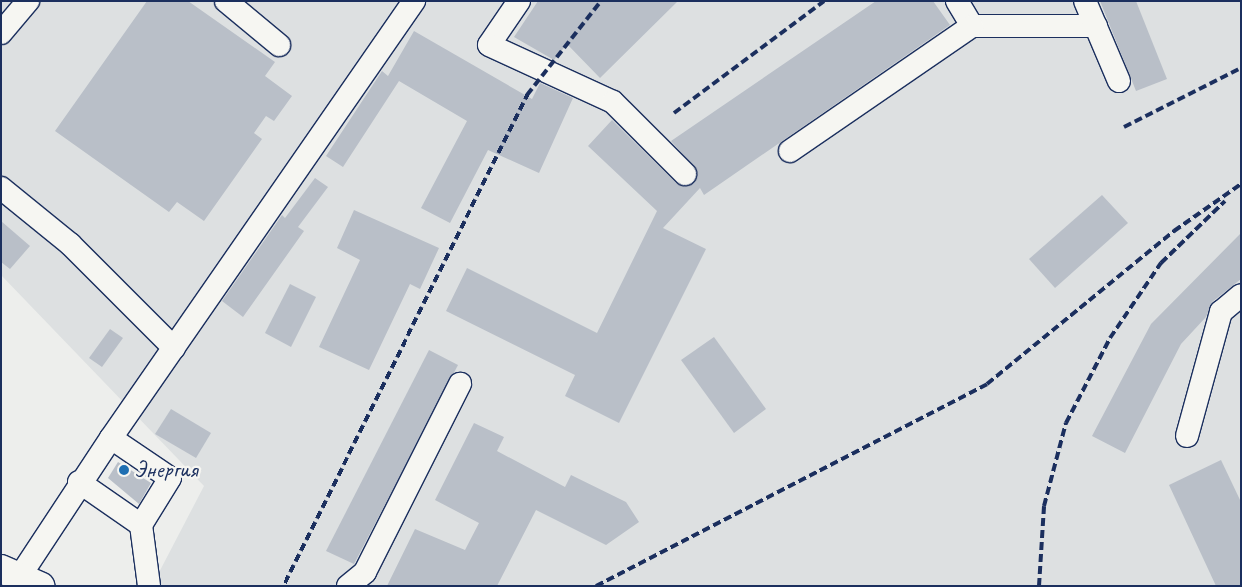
<!DOCTYPE html>
<meta charset="utf-8">
<style>
body{margin:0}
#map{position:relative;width:1242px;height:587px;overflow:hidden;background:#edeeec;font-family:Caveat,sans-serif}
div>[style]{position:absolute}
[style*='--x']{left:calc(var(--x)*1px);top:calc(var(--y)*1px);width:calc(var(--w)*1px);rotate:calc(var(--a)*1deg)}
.built>*{inset:0;background:#dde0e1}
.building>*{inset:0;background:#b9bfc8}
.roads{filter:drop-shadow(1px 0 #1b2f5e) drop-shadow(-1px 0 #1b2f5e) drop-shadow(0 1px #1b2f5e) drop-shadow(0 -1px #1b2f5e)}
.minor>*{height:22px;margin:-11px;padding:0 11px;transform-origin:11px;border-radius:11px;background:#f6f6f2}
.major>*{height:28px;margin:-14px;padding:0 14px;transform-origin:14px;border-radius:14px;background:#f6f6f2}
.rail>*{height:4px;margin-top:-2px;transform-origin:0;background:repeating-linear-gradient(90deg,#1b2f5e 0 8px,transparent 0 12px)}
.dots>*{width:14px;height:14px;translate:-50% -50%;box-sizing:border-box;border:2px solid #f6f6f2;border-radius:50%}
span{translate:-50% -50%;white-space:nowrap;text-align:center;line-height:1.15;-webkit-text-stroke:4.5px #f6f6f2;paint-order:stroke}
.poi-label{font-size:24px;color:#1b2f5e}
.left{translate:0 -50%;text-align:left}
.frame{position:absolute;inset:0;border:2px solid #1b2f5e;pointer-events:none}
</style>
<div id="map">
<div class="built">
<div style="clip-path:polygon(1px 1px,1241px 1px,1241px 586px,157px 586px,154px 582px,204px 486px,1px 275px)"></div>
</div>
<div class="building">
<div style="clip-path:polygon(147px 1px,188px 1px,275px 62px,265px 76px,292px 96px,274px 121px,266px 116px,254px 133px,262px 139px,204px 221px,177px 202px,169px 212px,55px 131px)"></div>
<div style="clip-path:polygon(538px 1px,678px 1px,600px 78px,567px 44px,554px 60px,514px 37px)"></div>
<div style="clip-path:polygon(876px 1px,933px 1px,950px 25px,704px 195px,700px 188px,663px 228px,706px 249px,619px 423px,565px 396px,575px 375px,446px 311px,467px 268px,597px 333px,657px 211px,588px 146px,612px 120px,676px 183px,689px 186px,697px 178px,697px 170px,671px 141px)"></div>
<div style="clip-path:polygon(1100px 1px,1136px 1px,1167px 79px,1136px 91px)"></div>
<div style="clip-path:polygon(414px 31px,532px 99px,540px 83px,573px 98px,539px 173px,488px 150px,450px 223px,421px 208px,467px 121px,399px 81px,343px 167px,326px 156px,382px 71px,388px 76px)"></div>
<div style="clip-path:polygon(315px 178px,328px 187px,298px 227px,304px 231px,243px 317px,222px 301px,282px 215px,285px 218px)"></div>
<div style="clip-path:polygon(1102px 195px,1128px 223px,1055px 288px,1029px 259px)"></div>
<div style="clip-path:polygon(354px 210px,439px 248px,420px 289px,410px 284px,369px 370px,319px 347px,360px 260px,337px 248px)"></div>
<div style="clip-path:polygon(1px 221px,30px 246px,10px 269px,1px 262px)"></div>
<div style="clip-path:polygon(1241px 233px,1241px 279px,1212px 302px,1206px 317px,1181px 344px,1125px 453px,1092px 436px,1151px 324px)"></div>
<div style="clip-path:polygon(290px 284px,316px 297px,291px 347px,265px 333px)"></div>
<div style="clip-path:polygon(110px 329px,123px 338px,102px 367px,89px 358px)"></div>
<div style="clip-path:polygon(714px 337px,766px 409px,734px 433px,681px 360px)"></div>
<div style="clip-path:polygon(429px 350px,458px 365px,354px 564px,326px 551px)"></div>
<div style="clip-path:polygon(171px 409px,211px 433px,196px 458px,155px 434px)"></div>
<div style="clip-path:polygon(474px 423px,504px 437px,497px 451px,565px 487px,571px 475px,626px 502px,639px 522px,606px 545px,536px 510px,497px 586px,387px 586px,415px 529px,465px 550px,479px 523px,435px 500px)"></div>
<div style="clip-path:polygon(1221px 460px,1241px 502px,1241px 586px,1216px 586px,1169px 485px)"></div>
<div style="clip-path:polygon(118px 462px,151px 483px,139px 504px,108px 478px)"></div>
</div>
<div class="roads">
<div class="minor">
<div style="--x:226;--y:1;--w:69;--a:39.7"></div>
<div style="--x:519;--y:1;--w:53;--a:124.3"></div>
<div style="--x:489;--y:45;--w:136;--a:24.7"></div>
<div style="--x:613;--y:102;--w:102;--a:45"></div>
<div style="--x:957;--y:1;--w:29;--a:59"></div>
<div style="--x:972;--y:26;--w:124;--a:0"></div>
<div style="--x:1085;--y:1;--w:87;--a:67"></div>
<div style="--x:1;--y:33;--w:42;--a:-49.8"></div>
<div style="--x:790;--y:151;--w:221;--a:-34.5"></div>
<div style="--x:1;--y:188;--w:89;--a:39.1"></div>
<div style="--x:70;--y:244;--w:147;--a:45"></div>
<div style="--x:1187;--y:436;--w:129;--a:-74.7"></div>
<div style="--x:1221;--y:312;--w:26;--a:-40"></div>
<div style="--x:111;--y:438;--w:532;--a:-55.26"></div>
<div style="--x:79;--y:482;--w:75;--a:34.7"></div>
<div style="--x:20;--y:576;--w:165;--a:-56.6"></div>
<div style="--x:111;--y:438;--w:71;--a:34.1"></div>
<div style="--x:170;--y:478;--w:55;--a:121.7"></div>
<div style="--x:141;--y:525;--w:62;--a:82.5"></div>
<div style="--x:348;--y:586;--w:22;--a:-39"></div>
<div style="--x:365;--y:572;--w:211;--a:-63.2"></div>
</div>
<div class="major">
<div style="--x:1;--y:569;--w:43;--a:23.6"></div>
</div>
</div>
<div class="rail">
<div style="--x:674;--y:113;--w:187;--a:-36.7"></div>
<div style="--x:1124;--y:127;--w:131;--a:-26.8"></div>
<div style="--x:285;--y:583;--w:545;--a:-63.62"></div>
<div style="--x:527;--y:95;--w:120;--a:-51.8"></div>
<div style="--x:596;--y:586;--w:440;--a:-27.3"></div>
<div style="--x:987;--y:384;--w:242;--a:-39.3"></div>
<div style="--x:1174;--y:231;--w:82;--a:-35"></div>
<div style="--x:1039;--y:586;--w:80;--a:-86.4"></div>
<div style="--x:1044;--y:506;--w:86;--a:-75.2"></div>
<div style="--x:1066;--y:423;--w:96;--a:-62.6"></div>
<div style="--x:1110;--y:338;--w:91;--a:-55.8"></div>
<div style="--x:1161;--y:263;--w:89;--a:-44.1"></div>
</div>
<div class="dots">
<div style="left:124px;top:470px;background:#1f6fb2"></div>
</div>
<div class="poi-label">
<span class="left" style="left:134px;top:470px">Энергия</span>
</div>
<div class="frame"></div>
</div>
